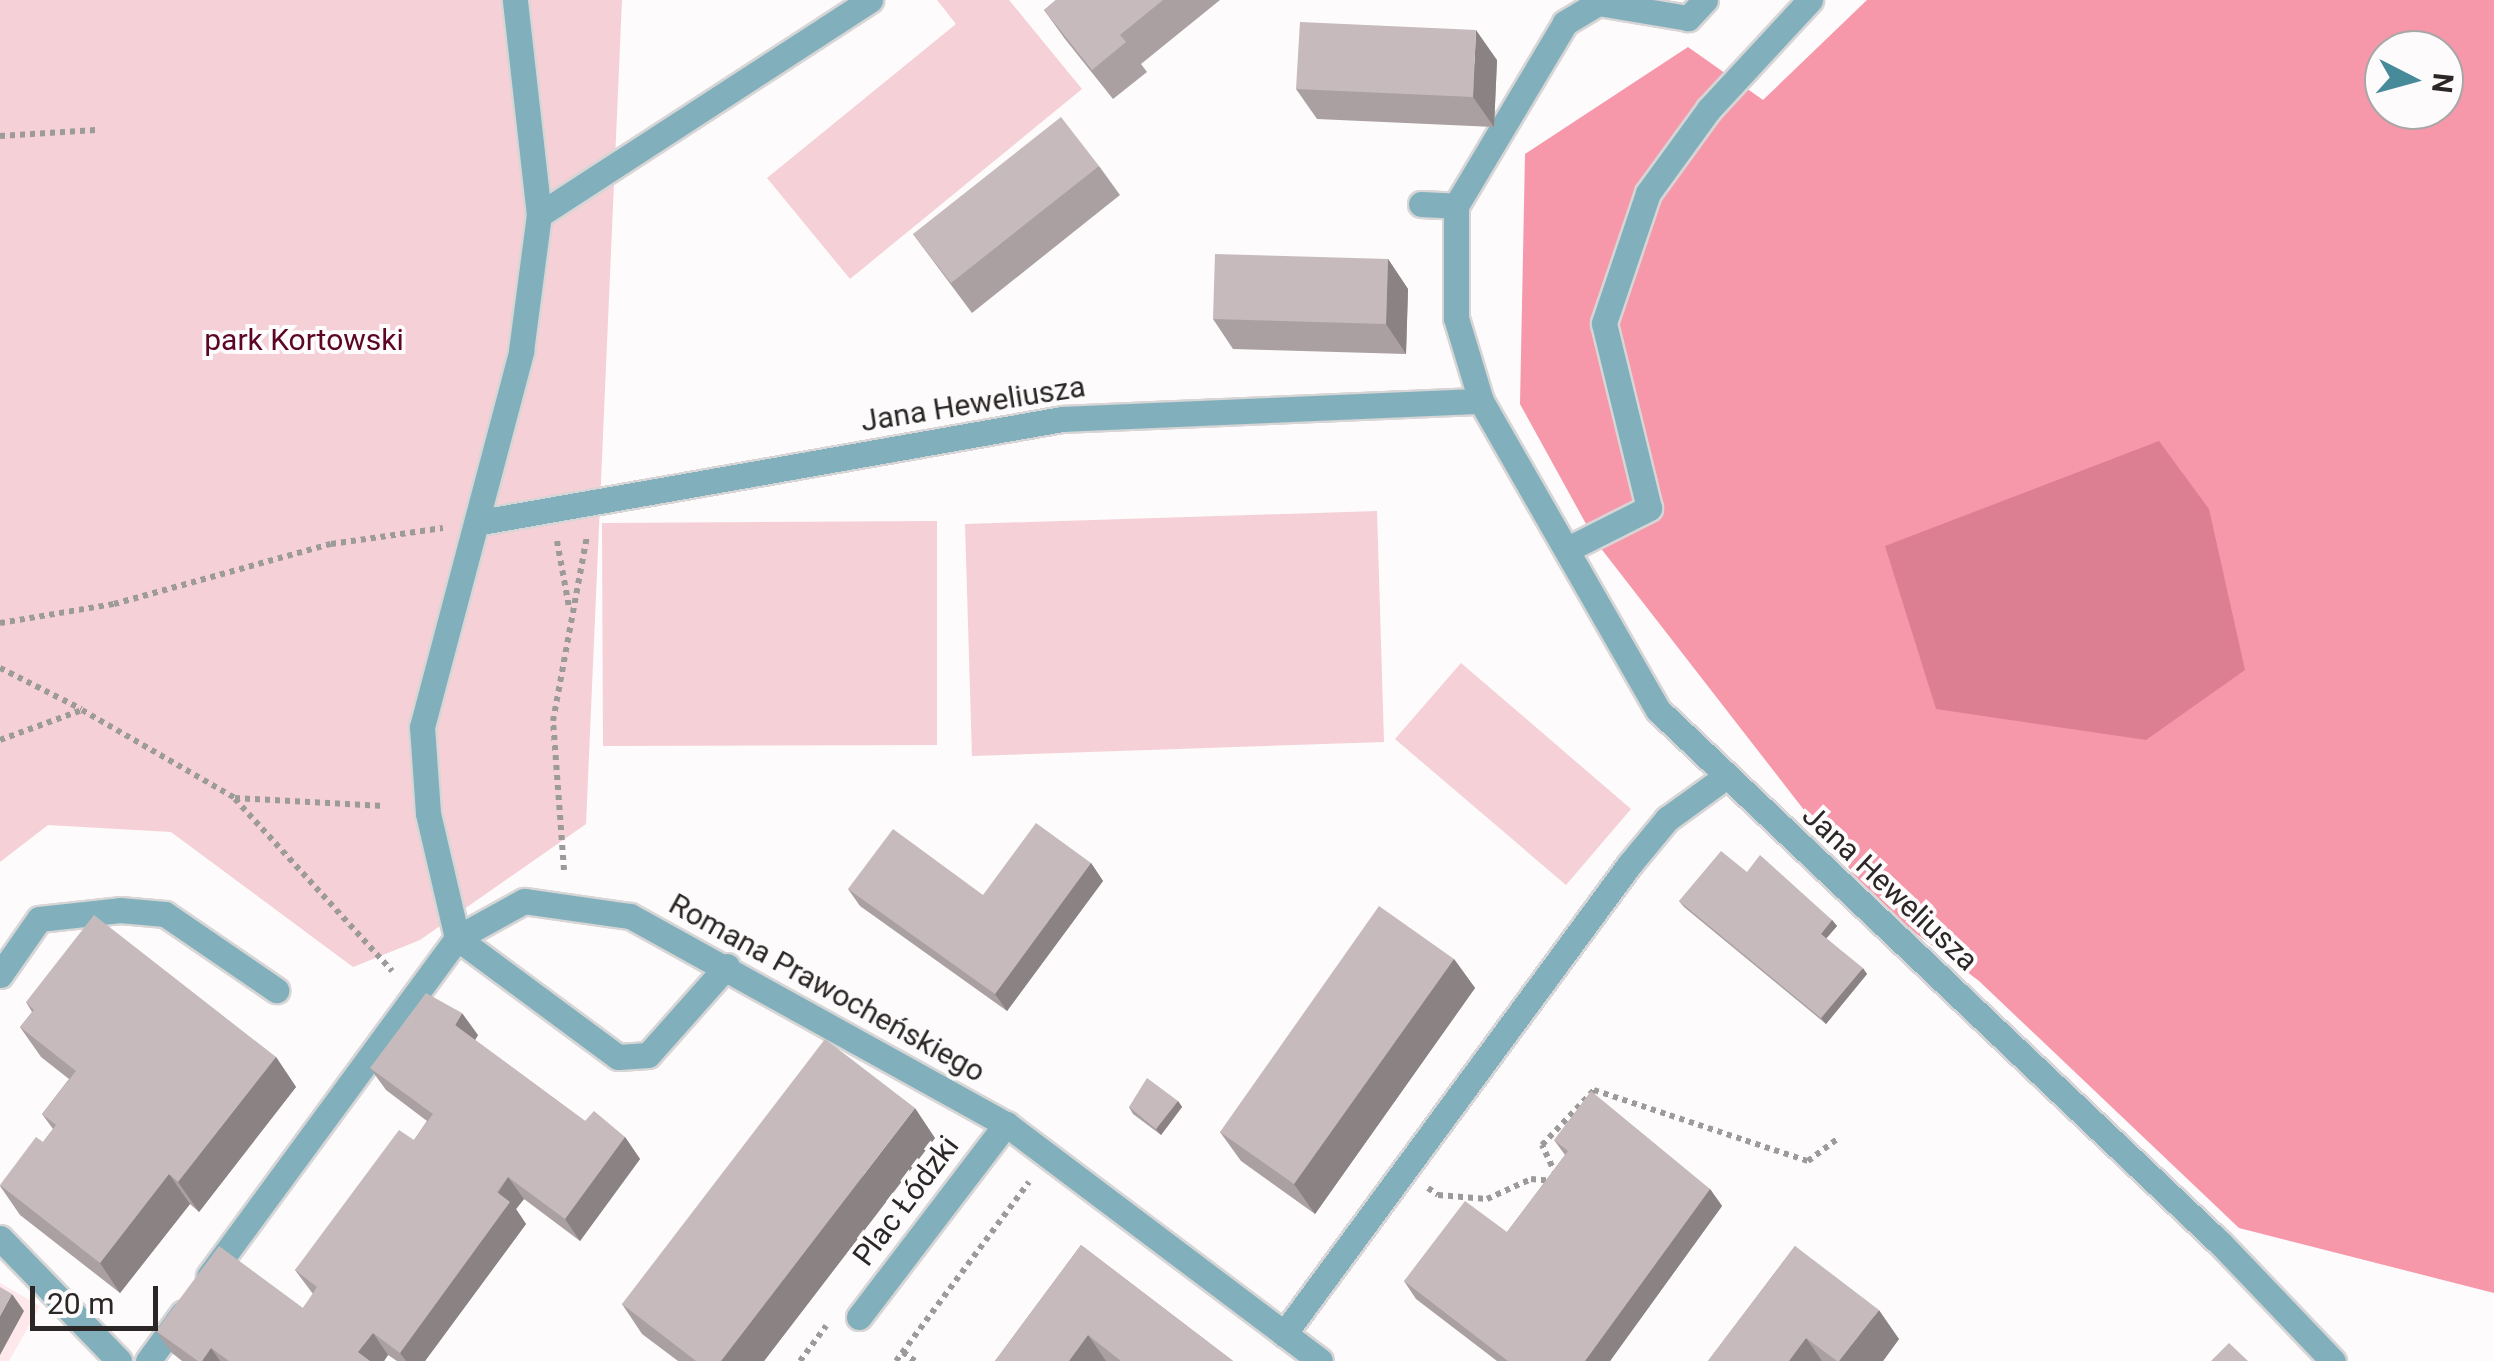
<!DOCTYPE html>
<meta charset="utf-8">
<style>
body{margin:0}
#map{position:relative;width:2494px;height:1361px;overflow:hidden;background:#fdfbfb;font-family:Roboto,sans-serif}
div>[style]{position:absolute}
[style*='--x']{left:calc(var(--x)*1px);top:calc(var(--y)*1px);width:calc(var(--w)*1px);rotate:calc(var(--a)*1deg)}
.built>*{inset:0;background:#fee8ec}
.green>*{inset:0;background:#f5d0d6}
.forest>*{inset:0;background:#f797aa}
.water>*{inset:0;background:#dd7f93}
.path>*{height:6px;margin-top:-3px;transform-origin:0;background:repeating-linear-gradient(90deg,#9d9a9a 0 5px,transparent 0 10px)}
.roads{filter:drop-shadow(2px 0 #d7d5d5) drop-shadow(-2px 0 #d7d5d5) drop-shadow(0 2px #d7d5d5) drop-shadow(0 -2px #d7d5d5)}
.minor>*{height:25px;margin:-12.5px;padding:0 12.5px;transform-origin:12.5px;border-radius:12.5px;background:#81b0bc}
.wall>*{inset:0;background:#aaa0a2}
.shaded-wall>*{inset:0;background:#8b8284}
.building>*{inset:0;background:#c6babc}
span{translate:-50% -50%;white-space:nowrap;text-align:center;line-height:1.15;-webkit-text-stroke:8px #fdfbfb;paint-order:stroke}
.park-label{font-size:30px;color:#5c0525}
.street-label{font-size:30px;color:#2b2727}
.north{position:absolute;left:2364px;top:30px;width:100px;height:100px;box-sizing:border-box;background:#fdfbfb;border:2px solid #a9a6a6;border-radius:50%;rotate:96deg;font-size:28px;font-weight:700;line-height:40px;text-align:center;color:#2b2727}
.north::after{content:'';display:block;margin:auto;width:35px;height:45px;background:#478a99;clip-path:polygon(50% 0,100% 100%,50% 72%,0 100%)}
.scale{position:absolute;left:30px;top:1286px;width:128px;height:45px;box-sizing:border-box;border:5px solid #2b2727;border-top:0;padding-left:12px;font-size:30px;line-height:35px;white-space:nowrap;color:#2b2727;-webkit-text-stroke:8px #fdfbfb;paint-order:stroke}
</style>
<div id="map">
<div class="built">
<div style="clip-path:polygon(0 1283px,40px 1306px,9px 1361px,0 1361px)"></div>
</div>
<div class="green">
<div style="clip-path:polygon(0 0,622px 0,586px 824px,420px 940px,353px 967px,171px 832px,48px 825px,0 862px)"></div>
<div style="clip-path:polygon(937px 0,1009px 0,1082px 89px,850px 279px,767px 178px,956px 24px)"></div>
<div style="clip-path:polygon(1377px 511px,1384px 742px,972px 756px,965px 524px)"></div>
<div style="clip-path:polygon(937px 521px,937px 745px,603px 746px,602px 523px)"></div>
<div style="clip-path:polygon(1461px 663px,1631px 809px,1566px 885px,1395px 739px)"></div>
</div>
<div class="forest">
<div style="clip-path:polygon(evenodd,1867px 0,2494px 0,2494px 1293px,2239px 1228px,1979px 981px,1877px 904px,1596px 542px,1520px 404px,1525px 154px,1688px 47px,1763px 100px,1867px 0,2384px 50px,2444px 50px,2444px 110px,2384px 110px,2384px 50px)"></div>
</div>
<div class="water">
<div style="clip-path:polygon(2159px 441px,2209px 509px,2245px 670px,2146px 740px,1936px 709px,1885px 546px)"></div>
</div>
<div class="path">
<div style="--x:0;--y:136;--w:96;--a:-3.6"></div>
<div style="--x:557;--y:541;--w:67;--a:79.7"></div>
<div style="--x:0;--y:623;--w:116;--a:-9.5"></div>
<div style="--x:114;--y:604;--w:225;--a:-15.5"></div>
<div style="--x:331;--y:544;--w:113;--a:-8.1"></div>
<div style="--x:0;--y:668;--w:91;--a:26.8"></div>
<div style="--x:0;--y:740;--w:87;--a:-20.1"></div>
<div style="--x:82;--y:710;--w:177;--a:29.9"></div>
<div style="--x:235;--y:798;--w:149;--a:3.1"></div>
<div style="--x:235;--y:799;--w:233;--a:47.6"></div>
<div style="--x:564;--y:870;--w:149;--a:-94.2"></div>
<div style="--x:553;--y:721;--w:188;--a:-79.6"></div>
<div style="--x:1556;--y:1175;--w:33;--a:-115"></div>
<div style="--x:1542;--y:1145;--w:76;--a:-46.6"></div>
<div style="--x:1594;--y:1090;--w:225;--a:18.4"></div>
<div style="--x:1808;--y:1161;--w:36;--a:-37"></div>
<div style="--x:1428;--y:1188;--w:12;--a:35"></div>
<div style="--x:1438;--y:1195;--w:49;--a:4.7"></div>
<div style="--x:1487;--y:1199;--w:48;--a:-24.4"></div>
<div style="--x:1531;--y:1179;--w:23;--a:5"></div>
<div style="--x:903;--y:1352;--w:15;--a:37"></div>
<div style="--x:800;--y:1361;--w:44;--a:-53.4"></div>
<div style="--x:896;--y:1361;--w:223;--a:-53.4"></div>
</div>
<div class="roads">
<div class="minor">
<div style="--x:1705;--y:0;--w:25;--a:133"></div>
<div style="--x:1688;--y:18;--w:91;--a:-170.5"></div>
<div style="--x:1598;--y:3;--w:39;--a:149"></div>
<div style="--x:1565;--y:23;--w:213;--a:120.8"></div>
<div style="--x:1456;--y:206;--w:112;--a:90"></div>
<div style="--x:1456;--y:318;--w:87;--a:73.2"></div>
<div style="--x:1481;--y:401;--w:356;--a:60.2"></div>
<div style="--x:1658;--y:710;--w:776;--a:43.49"></div>
<div style="--x:2221;--y:1244;--w:162;--a:46.3"></div>
<div style="--x:1421;--y:204;--w:35;--a:3"></div>
<div style="--x:539;--y:215;--w:395;--a:-33"></div>
<div style="--x:481;--y:522;--w:590;--a:-10.05"></div>
<div style="--x:1062;--y:419;--w:419;--a:-2.5"></div>
<div style="--x:1568;--y:549;--w:91;--a:-26.8"></div>
<div style="--x:1649;--y:508;--w:190;--a:-103.7"></div>
<div style="--x:1604;--y:323;--w:137;--a:-71.3"></div>
<div style="--x:1648;--y:193;--w:104;--a:-54"></div>
<div style="--x:1709;--y:109;--w:149;--a:-47.2"></div>
<div style="--x:457;--y:938;--w:128;--a:-103.1"></div>
<div style="--x:428;--y:813;--w:86;--a:-94"></div>
<div style="--x:422;--y:727;--w:389;--a:-75.2"></div>
<div style="--x:521;--y:351;--w:137;--a:-82.5"></div>
<div style="--x:539;--y:215;--w:216;--a:-96.4"></div>
<div style="--x:457;--y:938;--w:200;--a:36.5"></div>
<div style="--x:618;--y:1057;--w:30;--a:-4"></div>
<div style="--x:648;--y:1055;--w:119;--a:-48.4"></div>
<div style="--x:0;--y:975;--w:68;--a:-55.1"></div>
<div style="--x:39;--y:919;--w:81;--a:-6.3"></div>
<div style="--x:120;--y:910;--w:45;--a:5.1"></div>
<div style="--x:165;--y:914;--w:135;--a:34.4"></div>
<div style="--x:0;--y:1238;--w:171;--a:45.9"></div>
<div style="--x:209;--y:1276;--w:419;--a:-53.7"></div>
<div style="--x:457;--y:938;--w:77;--a:-28.9"></div>
<div style="--x:524;--y:901;--w:107;--a:8.1"></div>
<div style="--x:630;--y:916;--w:430;--a:29"></div>
<div style="--x:1006;--y:1124;--w:393;--a:37"></div>
<div style="--x:859;--y:1317;--w:243;--a:-52.7"></div>
<div style="--x:1284;--y:1334;--w:582;--a:-53.66"></div>
<div style="--x:1629;--y:865;--w:60;--a:-50.4"></div>
<div style="--x:1667;--y:819;--w:72;--a:-35.9"></div>
<div style="--x:148;--y:1361;--w:59;--a:-53.9"></div>
</div>
</div>
<div class="wall">
<div style="clip-path:polygon(1056px 0,1220px 0,1141px 64px,1147px 72px,1113px 99px,1065px 39px,1044px 10px)"></div>
<div style="clip-path:polygon(1497px 60px,1494px 127px,1317px 119px,1296px 89px)"></div>
<div style="clip-path:polygon(1099px 166px,1120px 195px,972px 313px,913px 234px)"></div>
<div style="clip-path:polygon(1388px 259px,1408px 289px,1406px 354px,1233px 349px,1213px 319px)"></div>
<div style="clip-path:polygon(1091px 863px,1103px 881px,1007px 1011px,860px 906px,848px 889px,983px 895px)"></div>
<div style="clip-path:polygon(1747px 872px,1832px 920px,1837px 926px,1826px 938px,1867px 974px,1826px 1024px,1684px 907px,1679px 901px)"></div>
<div style="clip-path:polygon(1454px 959px,1475px 988px,1315px 1214px,1241px 1161px,1220px 1132px)"></div>
<div style="clip-path:polygon(26px 1002px,276px 1057px,296px 1087px,199px 1212px,190px 1204px,120px 1293px,20px 1215px,0 1186px,43px 1142px,53px 1129px,42px 1114px,69px 1079px,41px 1057px,20px 1027px,32px 1012px)"></div>
<div style="clip-path:polygon(478px 1035px,475px 1040px,585px 1121px,625px 1137px,640px 1159px,580px 1241px,524px 1199px,516px 1209px,526px 1224px,425px 1361px,397px 1361px,388px 1355px,384px 1361px,182px 1361px,172px 1353px,156px 1331px,303px 1308px,313px 1294px,295px 1270px,414px 1140px,427px 1121px,386px 1090px,370px 1068px)"></div>
<div style="clip-path:polygon(1178px 1101px,1182px 1107px,1161px 1135px,1133px 1114px,1129px 1107px)"></div>
<div style="clip-path:polygon(935px 1138px,764px 1361px,678px 1361px,642px 1334px,622px 1304px)"></div>
<div style="clip-path:polygon(1554px 1140px,1710px 1189px,1722px 1206px,1610px 1361px,1497px 1361px,1416px 1299px,1404px 1281px,1507px 1232px,1565px 1155px)"></div>
<div style="clip-path:polygon(1081px 1245px,1233px 1361px,995px 1361px)"></div>
<div style="clip-path:polygon(1795px 1246px,1899px 1339px,1883px 1361px,1708px 1361px)"></div>
</div>
<div class="shaded-wall">
<div style="clip-path:polygon(1476px 30px,1497px 60px,1494px 127px,1473px 97px)"></div>
<div style="clip-path:polygon(1388px 259px,1408px 289px,1406px 354px,1386px 324px)"></div>
<div style="clip-path:polygon(1091px 863px,1103px 881px,1007px 1011px,995px 994px)"></div>
<div style="clip-path:polygon(1832px 920px,1837px 926px,1825px 940px,1821px 934px)"></div>
<div style="clip-path:polygon(1454px 959px,1475px 988px,1315px 1214px,1294px 1184px)"></div>
<div style="clip-path:polygon(1863px 968px,1867px 974px,1826px 1024px,1821px 1018px)"></div>
<div style="clip-path:polygon(462px 1013px,478px 1035px,471px 1047px,455px 1025px)"></div>
<div style="clip-path:polygon(276px 1057px,296px 1087px,199px 1212px,178px 1182px)"></div>
<div style="clip-path:polygon(1178px 1101px,1182px 1107px,1161px 1135px,1156px 1129px)"></div>
<div style="clip-path:polygon(915px 1108px,935px 1138px,764px 1361px,721px 1361px)"></div>
<div style="clip-path:polygon(625px 1137px,640px 1159px,580px 1241px,565px 1219px)"></div>
<div style="clip-path:polygon(169px 1174px,190px 1204px,120px 1293px,100px 1263px)"></div>
<div style="clip-path:polygon(508px 1177px,524px 1199px,516px 1209px,526px 1224px,425px 1361px,406px 1361px,400px 1353px)"></div>
<div style="clip-path:polygon(1710px 1189px,1722px 1206px,1610px 1361px,1585px 1361px)"></div>
<div style="clip-path:polygon(12px 1294px,24px 1311px,0 1355px,0 1316px)"></div>
<div style="clip-path:polygon(1879px 1310px,1899px 1339px,1883px 1361px,1839px 1361px)"></div>
<div style="clip-path:polygon(373px 1333px,388px 1355px,384px 1361px,364px 1361px,358px 1352px)"></div>
<div style="clip-path:polygon(1088px 1335px,1106px 1361px,1069px 1361px)"></div>
<div style="clip-path:polygon(1806px 1338px,1822px 1361px,1789px 1361px)"></div>
<div style="clip-path:polygon(211px 1348px,220px 1361px,202px 1361px)"></div>
</div>
<div class="building">
<div style="clip-path:polygon(1056px 0,1163px 0,1120px 35px,1126px 42px,1092px 70px,1044px 10px)"></div>
<div style="clip-path:polygon(1300px 22px,1476px 30px,1473px 97px,1296px 89px)"></div>
<div style="clip-path:polygon(1061px 117px,1099px 166px,951px 283px,913px 234px)"></div>
<div style="clip-path:polygon(1215px 254px,1388px 259px,1386px 324px,1213px 319px)"></div>
<div style="clip-path:polygon(1036px 823px,1091px 863px,995px 994px,848px 889px,893px 829px,983px 895px)"></div>
<div style="clip-path:polygon(1721px 851px,1747px 872px,1760px 855px,1832px 920px,1821px 934px,1863px 968px,1821px 1018px,1679px 901px)"></div>
<div style="clip-path:polygon(1379px 906px,1454px 959px,1294px 1184px,1220px 1132px)"></div>
<div style="clip-path:polygon(94px 915px,276px 1057px,178px 1182px,169px 1174px,100px 1263px,0 1185px,36px 1137px,43px 1142px,56px 1125px,42px 1114px,76px 1071px,20px 1027px,34px 1010px,26px 1002px)"></div>
<div style="clip-path:polygon(426px 993px,462px 1013px,455px 1025px,585px 1121px,594px 1111px,625px 1137px,565px 1219px,508px 1177px,497px 1192px,510px 1202px,400px 1353px,373px 1333px,358px 1352px,370px 1361px,229px 1361px,211px 1348px,202px 1361px,198px 1361px,156px 1331px,219px 1246px,303px 1308px,317px 1287px,295px 1270px,399px 1130px,414px 1140px,433px 1114px,370px 1068px)"></div>
<div style="clip-path:polygon(825px 1039px,915px 1108px,721px 1361px,696px 1361px,622px 1304px)"></div>
<div style="clip-path:polygon(1147px 1078px,1178px 1101px,1156px 1129px,1129px 1107px)"></div>
<div style="clip-path:polygon(1591px 1091px,1710px 1189px,1585px 1361px,1508px 1361px,1404px 1281px,1465px 1201px,1507px 1232px,1568px 1151px,1554px 1140px)"></div>
<div style="clip-path:polygon(1081px 1245px,1233px 1361px,1121px 1361px,1088px 1335px,1069px 1361px,995px 1361px)"></div>
<div style="clip-path:polygon(1795px 1246px,1879px 1310px,1839px 1361px,1837px 1361px,1806px 1338px,1789px 1361px,1708px 1361px)"></div>
<div style="clip-path:polygon(0 1287px,12px 1294px,0 1316px)"></div>
<div style="clip-path:polygon(2229px 1343px,2248px 1361px,2211px 1361px)"></div>
</div>
<div class="park-label">
<span style="left:304px;top:340px">park Kortowski</span>
</div>
<div class="street-label">
<span style="left:973px;top:404px;rotate:-9deg">Jana Heweliusza</span>
<span style="left:1890px;top:888px;rotate:43deg">Jana Heweliusza</span>
<span style="left:827px;top:988px;rotate:29deg">Romana Prawocheńskiego</span>
<span style="left:906px;top:1201px;rotate:-53deg">Plac Łódzki</span>
</div>
<div class="north">N</div>
<div class="scale">20 m</div>
</div>
